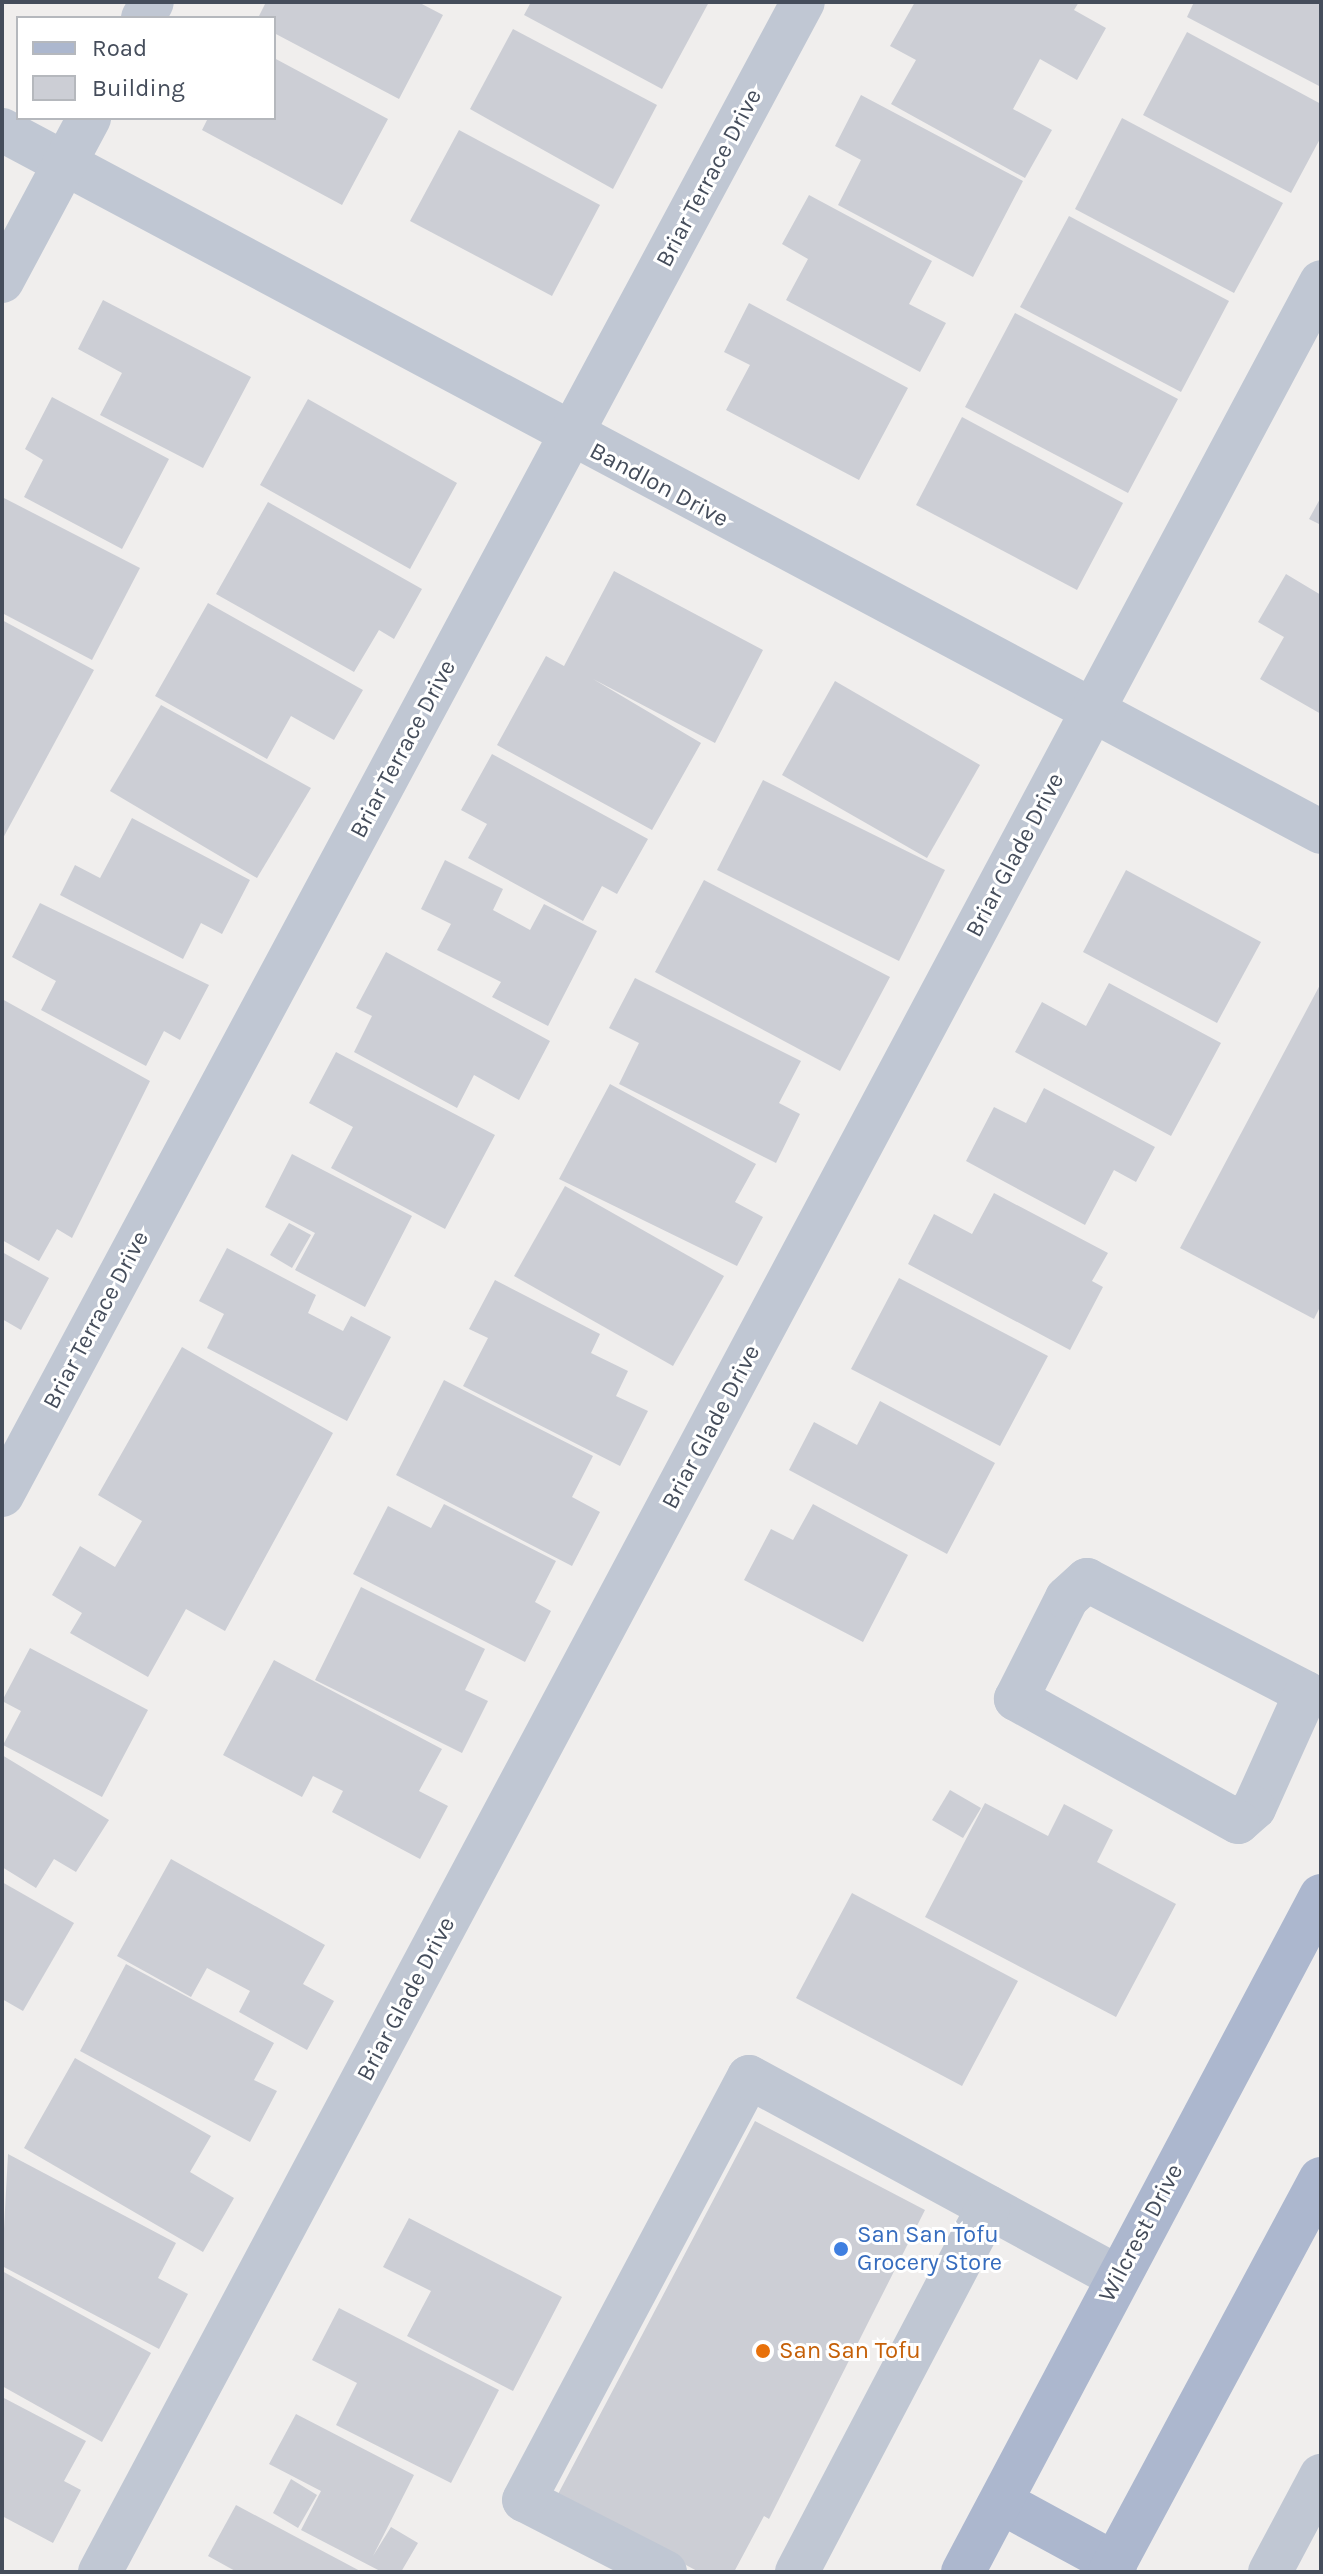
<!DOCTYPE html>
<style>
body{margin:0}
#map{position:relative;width:1323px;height:2574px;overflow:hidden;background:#f0eeed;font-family:Karla,sans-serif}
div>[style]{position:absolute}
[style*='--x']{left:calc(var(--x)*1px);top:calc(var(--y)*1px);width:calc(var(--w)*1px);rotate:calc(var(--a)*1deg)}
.building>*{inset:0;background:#ccced5}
.minor>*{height:44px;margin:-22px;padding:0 22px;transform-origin:22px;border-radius:22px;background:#c0c7d3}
.major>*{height:44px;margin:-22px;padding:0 22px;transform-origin:22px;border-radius:22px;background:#acb7ce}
.dots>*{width:22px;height:22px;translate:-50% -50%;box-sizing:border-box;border:4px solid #fff;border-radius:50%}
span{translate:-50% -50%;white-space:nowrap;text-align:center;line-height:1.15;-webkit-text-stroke:6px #fff;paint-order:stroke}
.street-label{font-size:24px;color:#454d5b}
.shop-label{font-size:24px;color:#366cbe}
.left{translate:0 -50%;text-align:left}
.food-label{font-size:24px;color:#c56008}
.frame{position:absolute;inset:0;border:4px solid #454d5b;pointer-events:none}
.legend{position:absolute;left:16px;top:16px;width:260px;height:104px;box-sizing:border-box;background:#fff;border:2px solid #b5b8bd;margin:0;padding:10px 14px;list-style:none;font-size:24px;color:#454d5b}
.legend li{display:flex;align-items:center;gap:16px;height:40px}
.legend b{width:40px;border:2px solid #b5b8bd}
</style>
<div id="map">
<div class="building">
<div style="clip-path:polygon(266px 2px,418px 2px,443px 15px,399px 99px,274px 33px,274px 18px,258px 18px)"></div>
<div style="clip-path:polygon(531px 2px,709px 2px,662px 89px,524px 15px)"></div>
<div style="clip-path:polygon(915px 2px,1079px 2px,1074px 10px,1106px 28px,1077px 80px,1040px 59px,1013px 109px,1052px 130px,1025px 178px,891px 104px,916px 60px,890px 46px)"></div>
<div style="clip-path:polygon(1194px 2px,1321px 2px,1321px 87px,1187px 17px)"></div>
<div style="clip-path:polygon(513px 29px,657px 105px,613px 189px,470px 109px)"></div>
<div style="clip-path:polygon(1187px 32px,1321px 104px,1321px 137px,1291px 193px,1143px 115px)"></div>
<div style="clip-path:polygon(274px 58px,388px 119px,342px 205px,202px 130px,208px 118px,274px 118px)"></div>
<div style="clip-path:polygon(861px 95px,1023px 181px,973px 277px,838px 205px,861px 160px,835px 146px)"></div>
<div style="clip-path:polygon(1122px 118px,1283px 203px,1234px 293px,1075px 209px)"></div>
<div style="clip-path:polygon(459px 130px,600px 205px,552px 296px,410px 221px)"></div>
<div style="clip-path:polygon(809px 195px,932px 261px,909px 304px,946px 323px,920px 372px,786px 300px,808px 259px,782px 244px)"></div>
<div style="clip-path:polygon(1069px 216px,1229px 301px,1181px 392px,1020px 307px)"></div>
<div style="clip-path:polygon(103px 300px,251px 377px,203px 468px,100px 415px,122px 373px,78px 349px)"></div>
<div style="clip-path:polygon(749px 303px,908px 388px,859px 480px,726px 410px,750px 365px,724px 352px)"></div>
<div style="clip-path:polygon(1015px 313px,1178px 399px,1128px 493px,965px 407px)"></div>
<div style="clip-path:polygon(52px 397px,169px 459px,122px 549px,24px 497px,43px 460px,25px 449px)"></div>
<div style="clip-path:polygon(308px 399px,457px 483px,410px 569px,260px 485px)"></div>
<div style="clip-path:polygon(962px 417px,1123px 503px,1077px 590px,916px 505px)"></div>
<div style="clip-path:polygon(2px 497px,140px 568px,92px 660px,2px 613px)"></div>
<div style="clip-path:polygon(1321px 497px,1321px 525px,1309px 519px)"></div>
<div style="clip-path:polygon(268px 502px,422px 589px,394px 639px,379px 630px,354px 672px,216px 594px)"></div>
<div style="clip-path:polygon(614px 571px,763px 650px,715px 743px,593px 679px,701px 743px,652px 830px,497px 745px,546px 656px,564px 666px)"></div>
<div style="clip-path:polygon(1286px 574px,1321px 595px,1321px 714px,1260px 679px,1284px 637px,1258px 622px)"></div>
<div style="clip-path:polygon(208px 603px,363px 690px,334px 740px,291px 716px,267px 759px,155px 696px)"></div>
<div style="clip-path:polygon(2px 620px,94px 670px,2px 840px)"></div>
<div style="clip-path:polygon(835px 681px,980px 765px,927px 858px,782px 775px)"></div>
<div style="clip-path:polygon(161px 705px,311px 788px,257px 878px,110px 791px)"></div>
<div style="clip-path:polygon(492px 754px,648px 839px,617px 894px,602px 886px,583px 921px,468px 858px,487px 824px,461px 810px)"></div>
<div style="clip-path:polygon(763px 780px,945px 870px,899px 961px,717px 870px)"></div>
<div style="clip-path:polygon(132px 818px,250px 880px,222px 934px,201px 923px,183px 959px,60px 895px,75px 865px,100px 878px)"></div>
<div style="clip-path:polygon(445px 860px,503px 889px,493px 910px,530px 930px,544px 904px,597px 931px,548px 1026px,492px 997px,501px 982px,437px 950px,451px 924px,421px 909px)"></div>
<div style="clip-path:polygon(1126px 870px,1261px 942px,1217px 1023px,1083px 952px)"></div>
<div style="clip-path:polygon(704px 880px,890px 977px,840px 1071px,655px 972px)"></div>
<div style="clip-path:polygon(40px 903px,209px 985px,180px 1040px,164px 1031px,146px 1066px,41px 1010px,56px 981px,12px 957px)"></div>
<div style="clip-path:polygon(386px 952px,550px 1041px,519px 1100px,474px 1075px,457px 1108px,354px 1052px,372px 1016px,356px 1008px)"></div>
<div style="clip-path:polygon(635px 978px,801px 1061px,779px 1103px,800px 1114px,776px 1163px,619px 1084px,639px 1043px,609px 1028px)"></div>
<div style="clip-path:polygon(1109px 983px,1221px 1043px,1171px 1136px,1015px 1052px,1042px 1002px,1086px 1026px)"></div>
<div style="clip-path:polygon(1321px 983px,1321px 1305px,1314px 1319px,1180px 1248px)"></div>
<div style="clip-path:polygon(2px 999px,150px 1081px,72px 1238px,57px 1229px,39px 1261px,2px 1240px)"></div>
<div style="clip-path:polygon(336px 1052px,495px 1135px,445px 1229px,331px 1168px,353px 1127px,309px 1103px)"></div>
<div style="clip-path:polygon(610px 1084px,756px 1164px,735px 1202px,763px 1217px,737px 1266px,559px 1179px)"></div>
<div style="clip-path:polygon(1044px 1088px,1155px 1147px,1136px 1182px,1114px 1170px,1085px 1225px,966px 1161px,994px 1107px,1026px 1123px)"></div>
<div style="clip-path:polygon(292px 1154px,412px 1216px,365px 1307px,295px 1270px,315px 1233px,265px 1207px)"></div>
<div style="clip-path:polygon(565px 1186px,724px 1276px,673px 1366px,514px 1276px)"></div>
<div style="clip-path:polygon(994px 1193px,1108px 1253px,1092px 1281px,1103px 1287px,1070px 1350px,908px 1264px,934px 1214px,972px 1234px)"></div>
<div style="clip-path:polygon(289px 1223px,311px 1235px,292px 1268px,270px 1255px)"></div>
<div style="clip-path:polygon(227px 1248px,316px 1295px,308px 1313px,343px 1331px,351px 1316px,391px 1337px,347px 1421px,207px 1348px,224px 1314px,199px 1301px)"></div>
<div style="clip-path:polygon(2px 1252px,49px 1278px,21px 1330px,2px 1319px)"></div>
<div style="clip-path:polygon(899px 1278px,1048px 1356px,1000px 1446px,851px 1369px)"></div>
<div style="clip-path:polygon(495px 1280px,600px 1334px,591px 1353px,628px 1371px,616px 1396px,648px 1411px,620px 1466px,463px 1386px,488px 1338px,469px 1329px)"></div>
<div style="clip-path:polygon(182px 1347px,333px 1433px,225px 1631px,186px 1609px,148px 1677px,70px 1633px,82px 1613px,52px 1595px,80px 1546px,115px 1567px,142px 1521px,98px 1495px)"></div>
<div style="clip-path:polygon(444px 1380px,593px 1456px,572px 1497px,600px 1512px,572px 1566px,396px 1475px)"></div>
<div style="clip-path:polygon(880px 1401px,995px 1463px,947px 1554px,789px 1470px,814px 1422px,857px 1445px)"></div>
<div style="clip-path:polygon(444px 1504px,556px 1561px,535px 1602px,551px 1611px,525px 1662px,353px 1574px,388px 1506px,431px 1528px)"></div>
<div style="clip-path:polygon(813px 1504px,908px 1555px,863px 1642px,744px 1580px,771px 1529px,793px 1540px)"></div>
<div style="clip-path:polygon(361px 1587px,485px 1649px,465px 1690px,488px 1701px,462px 1753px,315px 1680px)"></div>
<div style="clip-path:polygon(30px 1648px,148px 1710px,102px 1797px,3px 1745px,21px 1711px,2px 1701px)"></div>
<div style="clip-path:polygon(274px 1660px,442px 1749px,419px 1791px,448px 1806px,420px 1859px,332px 1812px,343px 1791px,313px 1776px,302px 1797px,223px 1755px)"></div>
<div style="clip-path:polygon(2px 1755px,109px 1820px,76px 1872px,54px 1859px,36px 1888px,2px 1867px)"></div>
<div style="clip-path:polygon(950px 1790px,981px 1808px,963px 1838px,932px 1820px)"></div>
<div style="clip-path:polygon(985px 1803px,1048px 1836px,1064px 1804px,1113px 1830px,1097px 1862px,1176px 1904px,1116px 2017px,925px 1917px)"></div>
<div style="clip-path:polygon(171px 1859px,325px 1945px,303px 1984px,334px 2001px,307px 2050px,239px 2012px,250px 1991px,207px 1968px,191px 1997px,117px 1956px)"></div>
<div style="clip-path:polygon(2px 1882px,74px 1923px,23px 2011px,2px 1999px)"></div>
<div style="clip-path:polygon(852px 1893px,1018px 1981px,962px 2086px,796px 1998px)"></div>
<div style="clip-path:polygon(126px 1964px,274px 2043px,254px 2080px,277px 2091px,250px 2142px,80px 2051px)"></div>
<div style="clip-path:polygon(75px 2058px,211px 2136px,190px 2172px,234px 2198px,203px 2252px,24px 2148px)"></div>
<div style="clip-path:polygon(755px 2121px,925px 2210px,769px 2519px,764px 2516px,734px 2572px,699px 2572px,557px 2496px)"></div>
<div style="clip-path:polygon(8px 2154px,176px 2243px,158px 2278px,188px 2294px,159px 2349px,2px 2266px)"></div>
<div style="clip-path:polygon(409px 2218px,562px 2297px,513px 2391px,407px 2336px,431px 2291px,383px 2267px)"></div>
<div style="clip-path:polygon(2px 2271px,151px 2353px,102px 2442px,2px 2386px)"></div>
<div style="clip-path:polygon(339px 2308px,499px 2390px,451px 2483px,336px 2425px,357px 2383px,312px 2360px)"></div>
<div style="clip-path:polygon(2px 2397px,86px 2441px,64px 2481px,81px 2490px,53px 2543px,2px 2516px)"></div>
<div style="clip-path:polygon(296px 2414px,414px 2475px,373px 2556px,391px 2527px,418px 2543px,401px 2572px,382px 2572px,301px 2530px,321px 2491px,269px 2464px)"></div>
<div style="clip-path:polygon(291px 2479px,317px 2495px,298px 2528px,273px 2513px)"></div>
<div style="clip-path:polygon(236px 2505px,362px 2572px,237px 2572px,208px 2556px)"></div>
</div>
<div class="minor">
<div style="--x:143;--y:18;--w:18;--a:-61"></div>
<div style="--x:2;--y:130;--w:1494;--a:28.02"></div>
<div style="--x:2;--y:281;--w:185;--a:-61.9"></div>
<div style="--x:2;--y:1495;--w:1694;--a:-61.79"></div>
<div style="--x:1087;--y:1580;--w:246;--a:27.3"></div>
<div style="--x:1306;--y:1693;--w:126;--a:114.3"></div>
<div style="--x:1254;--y:1808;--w:21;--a:139"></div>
<div style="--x:1238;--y:1822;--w:254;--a:-151"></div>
<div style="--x:1016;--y:1699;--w:113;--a:-63.2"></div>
<div style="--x:1067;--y:1598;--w:27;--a:-42"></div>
<div style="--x:100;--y:2572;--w:2595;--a:-61.93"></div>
<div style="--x:665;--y:2572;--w:158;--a:-152.9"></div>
<div style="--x:524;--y:2500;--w:479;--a:-62"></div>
<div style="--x:749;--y:2077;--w:419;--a:28.5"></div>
<div style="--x:797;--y:2572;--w:412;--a:-62.3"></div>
<div style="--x:1270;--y:2572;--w:109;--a:-62"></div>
</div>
<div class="major">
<div style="--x:1001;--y:2502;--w:130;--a:28.5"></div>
<div style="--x:963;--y:2572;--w:765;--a:-62.09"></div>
<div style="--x:1110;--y:2572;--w:446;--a:-61.8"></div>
</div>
<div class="dots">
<div style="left:841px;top:2249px;background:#3f7fe0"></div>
<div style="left:763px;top:2351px;background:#e8710a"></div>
</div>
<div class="street-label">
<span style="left:709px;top:178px;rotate:-62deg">Briar Terrace Drive</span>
<span style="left:659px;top:485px;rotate:28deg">Bandlon Drive</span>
<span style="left:403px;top:749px;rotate:-62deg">Briar Terrace Drive</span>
<span style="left:1015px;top:855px;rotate:-62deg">Briar Glade Drive</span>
<span style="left:96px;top:1320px;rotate:-62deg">Briar Terrace Drive</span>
<span style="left:711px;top:1427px;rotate:-62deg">Briar Glade Drive</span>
<span style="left:406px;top:1999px;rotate:-62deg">Briar Glade Drive</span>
<span style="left:1141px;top:2233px;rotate:-62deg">Wilcrest Drive</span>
</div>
<div class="shop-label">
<span class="left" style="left:857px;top:2249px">San San Tofu<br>Grocery Store</span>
</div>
<div class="food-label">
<span class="left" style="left:779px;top:2351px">San San Tofu</span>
</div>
<div class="frame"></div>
<ul class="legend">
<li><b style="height:10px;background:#acb7ce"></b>Road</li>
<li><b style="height:22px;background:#ccced5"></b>Building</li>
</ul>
</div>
